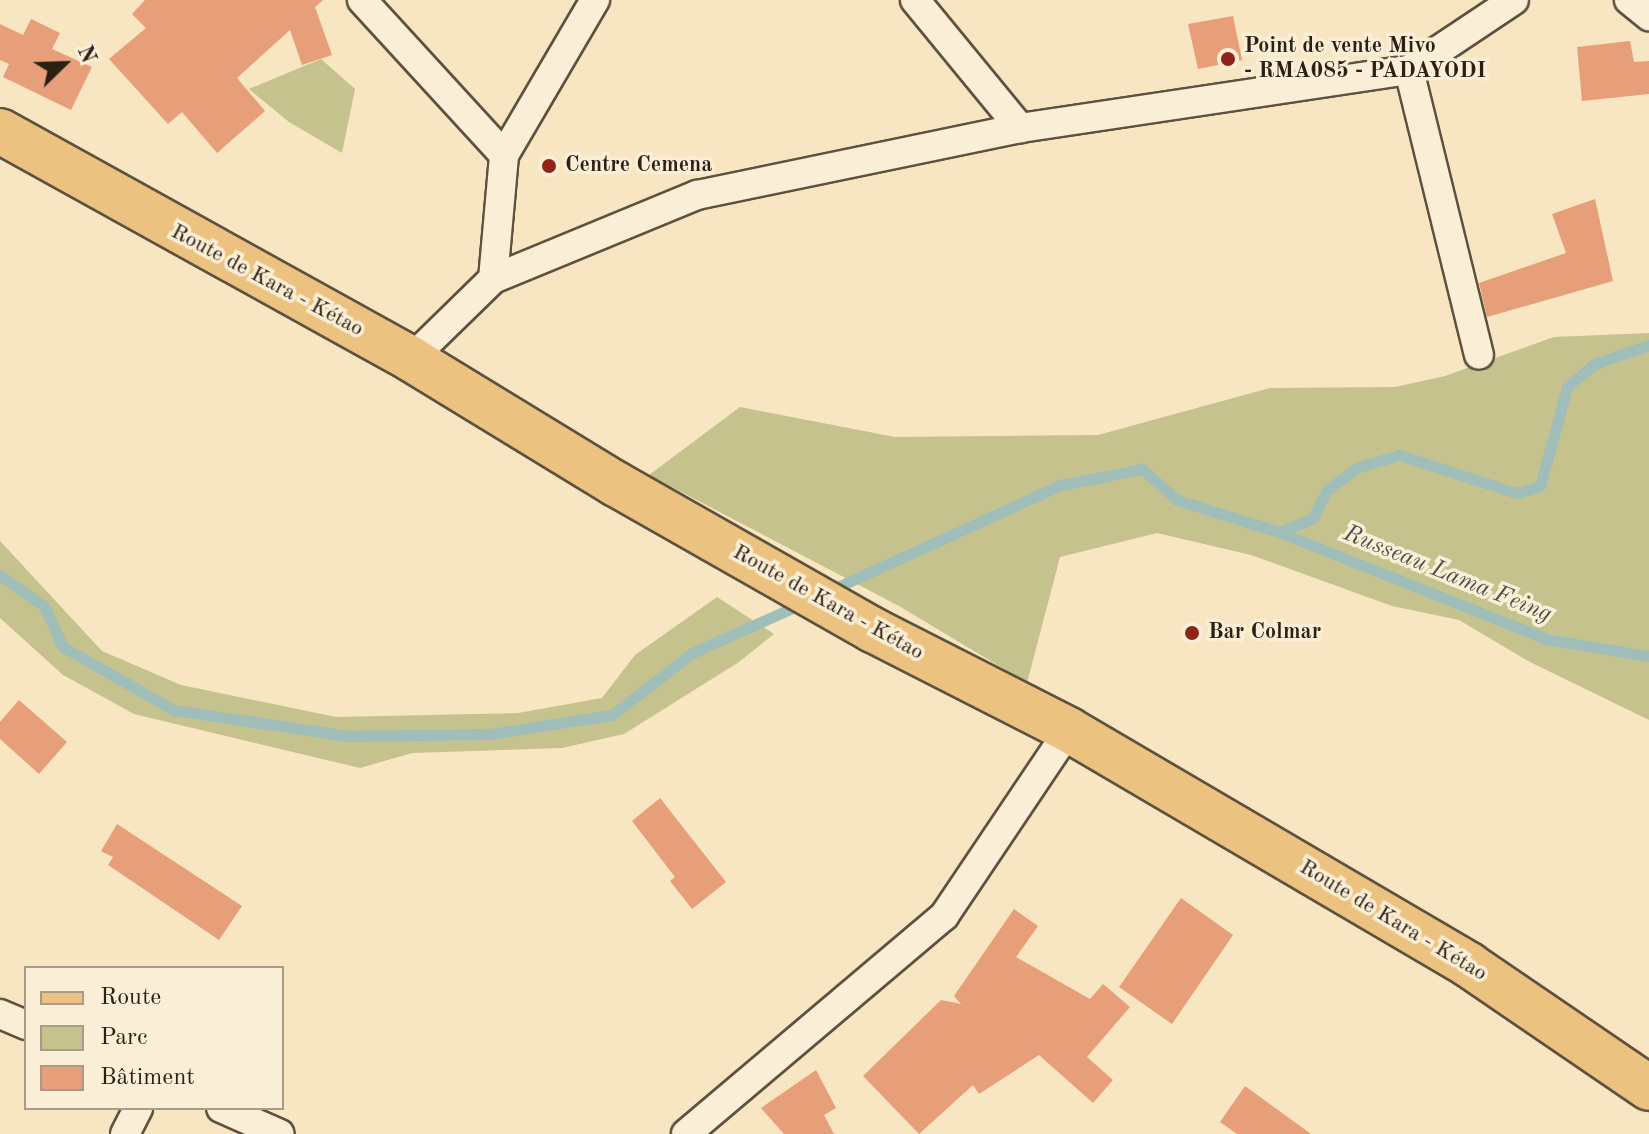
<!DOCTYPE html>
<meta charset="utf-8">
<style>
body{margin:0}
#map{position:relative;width:1649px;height:1134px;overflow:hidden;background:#f8e5c1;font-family:"Old Standard TT",serif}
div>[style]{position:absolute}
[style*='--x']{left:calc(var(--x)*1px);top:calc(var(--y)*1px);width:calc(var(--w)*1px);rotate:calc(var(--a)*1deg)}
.green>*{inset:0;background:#c5c28e}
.stream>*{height:11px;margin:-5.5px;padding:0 5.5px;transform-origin:5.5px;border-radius:5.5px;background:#9fbeb9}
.building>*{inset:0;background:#e69f78}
.roads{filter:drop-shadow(2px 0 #5e513f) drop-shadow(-2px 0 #5e513f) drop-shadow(0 2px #5e513f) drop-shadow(0 -2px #5e513f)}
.minor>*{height:28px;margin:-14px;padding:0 14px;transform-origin:14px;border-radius:14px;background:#faeed7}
.primary>*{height:44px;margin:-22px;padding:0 22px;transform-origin:22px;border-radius:22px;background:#ecc280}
.dots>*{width:22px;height:22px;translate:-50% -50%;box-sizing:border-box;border:4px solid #faeed7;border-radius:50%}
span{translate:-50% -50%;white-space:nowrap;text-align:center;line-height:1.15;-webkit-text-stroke:7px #faeed7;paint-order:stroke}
.poi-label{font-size:22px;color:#2b2014;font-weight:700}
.left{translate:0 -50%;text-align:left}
.street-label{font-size:22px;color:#2b2014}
.water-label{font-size:24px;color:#4e4f46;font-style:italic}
.legend{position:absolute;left:24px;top:966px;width:260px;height:144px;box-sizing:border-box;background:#faeed7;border:2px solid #a79c89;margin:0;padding:10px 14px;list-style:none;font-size:24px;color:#2b2014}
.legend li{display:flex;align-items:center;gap:16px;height:40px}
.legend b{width:40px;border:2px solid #a79c89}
.north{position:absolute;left:24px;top:24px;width:80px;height:80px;-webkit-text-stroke:6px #faeed7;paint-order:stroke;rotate:67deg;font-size:22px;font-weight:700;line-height:32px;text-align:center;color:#2b2014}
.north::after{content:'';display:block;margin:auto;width:28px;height:36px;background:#2b2014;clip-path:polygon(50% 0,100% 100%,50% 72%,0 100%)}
</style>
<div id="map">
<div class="green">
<div style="clip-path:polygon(321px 59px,355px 89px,342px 153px,289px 122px,249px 89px)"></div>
<div style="clip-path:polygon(1649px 333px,1649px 720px,1530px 662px,1459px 620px,1392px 606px,1251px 555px,1157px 533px,1060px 557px,1027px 683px,899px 606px,649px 475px,740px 407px,895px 437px,1098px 435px,1270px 388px,1395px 387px,1445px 376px,1554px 337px)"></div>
<div style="clip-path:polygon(0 541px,102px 651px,181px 685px,336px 717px,518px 713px,602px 698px,635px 655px,717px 597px,774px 634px,739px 662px,624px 734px,562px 748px,412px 753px,360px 768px,134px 714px,63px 675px,0 618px)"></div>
</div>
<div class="stream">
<div style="--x:1279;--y:532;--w:37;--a:-22"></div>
<div style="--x:1313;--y:518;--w:30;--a:-64"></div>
<div style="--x:1326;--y:491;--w:38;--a:-37"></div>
<div style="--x:1356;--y:468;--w:45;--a:-16.8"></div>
<div style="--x:1399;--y:455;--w:124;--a:17.9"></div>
<div style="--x:1517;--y:493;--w:24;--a:-17"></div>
<div style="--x:1540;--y:486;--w:103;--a:-74.7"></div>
<div style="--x:1567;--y:387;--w:35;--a:-40"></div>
<div style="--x:1594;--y:364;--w:58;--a:-19.1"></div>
<div style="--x:0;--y:575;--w:54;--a:35.2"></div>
<div style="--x:44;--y:606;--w:45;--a:65.1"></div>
<div style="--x:63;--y:647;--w:128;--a:29.6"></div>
<div style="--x:174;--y:710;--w:176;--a:8.5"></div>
<div style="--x:348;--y:736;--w:142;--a:-0.8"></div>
<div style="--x:490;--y:734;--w:123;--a:-8.9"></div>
<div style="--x:612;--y:715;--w:101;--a:-37.8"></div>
<div style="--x:692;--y:653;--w:122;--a:-24.2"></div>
<div style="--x:829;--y:591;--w:255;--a:-24.6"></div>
<div style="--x:1061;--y:485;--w:83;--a:-11.2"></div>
<div style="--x:1142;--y:469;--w:47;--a:41.5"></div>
<div style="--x:1177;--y:500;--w:107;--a:17.4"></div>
<div style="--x:1279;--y:532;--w:288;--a:21.8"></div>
<div style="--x:1546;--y:639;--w:104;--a:9.4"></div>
</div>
<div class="building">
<div style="clip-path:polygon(145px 0,323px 0,315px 7px,332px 55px,302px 65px,290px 30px,237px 78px,265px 111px,217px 153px,182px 112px,168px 124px,109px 59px,146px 28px,132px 14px)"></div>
<div style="clip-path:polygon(1233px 16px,1242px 60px,1198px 69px,1188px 24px)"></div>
<div style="clip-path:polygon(31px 19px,60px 33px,52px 49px,92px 67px,71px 110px,3px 77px,9px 64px,0 60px,0 24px,23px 35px)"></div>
<div style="clip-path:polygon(1630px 41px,1634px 62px,1649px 61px,1649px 94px,1582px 101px,1577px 47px)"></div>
<div style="clip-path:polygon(1595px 199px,1613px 281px,1487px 317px,1479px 283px,1566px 253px,1552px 214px)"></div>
<div style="clip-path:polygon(19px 700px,67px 742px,39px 774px,0 739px,0 722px)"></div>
<div style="clip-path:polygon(660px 798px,726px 882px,692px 909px,670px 881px,675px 877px,632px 821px)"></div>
<div style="clip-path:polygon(117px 824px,242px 906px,219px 940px,108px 865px,113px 857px,101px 851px)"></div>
<div style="clip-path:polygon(1181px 898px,1233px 935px,1172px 1024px,1119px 987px)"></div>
<div style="clip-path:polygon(1014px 909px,1038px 926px,1016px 957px,1090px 999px,1103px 984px,1130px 1007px,1087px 1057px,1113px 1080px,1093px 1103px,1039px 1055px,979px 1094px,973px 1085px,919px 1134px,863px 1076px,941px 1000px,961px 1004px,954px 996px)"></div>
<div style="clip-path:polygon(816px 1070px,836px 1108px,824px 1115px,834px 1134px,784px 1134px,761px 1108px)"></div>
<div style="clip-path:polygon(1245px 1086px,1311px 1134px,1237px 1134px,1220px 1122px)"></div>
</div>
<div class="roads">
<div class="minor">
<div style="--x:362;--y:0;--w:210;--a:47.5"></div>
<div style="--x:915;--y:0;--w:166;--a:50.6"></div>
<div style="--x:1629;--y:0;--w:26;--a:39"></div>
<div style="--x:1409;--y:70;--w:293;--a:76.2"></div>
<div style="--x:493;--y:279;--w:124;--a:-84.9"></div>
<div style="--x:504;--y:155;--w:180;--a:-59.6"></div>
<div style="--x:411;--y:359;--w:115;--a:-44.3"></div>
<div style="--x:493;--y:279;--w:221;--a:-22.4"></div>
<div style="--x:697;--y:195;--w:330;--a:-11.7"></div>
<div style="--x:1020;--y:128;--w:393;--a:-8.5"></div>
<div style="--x:1409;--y:70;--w:126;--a:-33.7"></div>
<div style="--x:0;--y:1014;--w:28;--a:23"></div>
<div style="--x:221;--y:1108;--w:64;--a:23.8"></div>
<div style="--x:125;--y:1134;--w:29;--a:-63"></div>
<div style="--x:686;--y:1134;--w:338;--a:-40.2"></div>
<div style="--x:944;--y:916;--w:224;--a:-56.1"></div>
</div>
<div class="primary">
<div style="--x:0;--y:131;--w:470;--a:29"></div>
<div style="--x:411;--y:359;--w:240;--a:31.4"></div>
<div style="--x:616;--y:484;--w:296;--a:29.6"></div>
<div style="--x:873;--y:630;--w:220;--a:27"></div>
<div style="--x:1069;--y:730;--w:464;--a:30.4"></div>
<div style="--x:1469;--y:965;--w:218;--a:34.3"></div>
</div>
</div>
<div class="dots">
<div style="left:1228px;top:59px;background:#8f2418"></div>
<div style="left:549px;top:166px;background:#8f2418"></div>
<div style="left:1192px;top:633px;background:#8f2418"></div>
</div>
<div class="poi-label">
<span class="left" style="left:1244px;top:59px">Point de vente Mivo<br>- RMA085 - PADAYODI</span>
<span class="left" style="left:565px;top:166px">Centre Cemena</span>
<span class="left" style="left:1208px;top:633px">Bar Colmar</span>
</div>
<div class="street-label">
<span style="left:267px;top:281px;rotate:28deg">Route de Kara - Kétao</span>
<span style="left:828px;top:603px;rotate:29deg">Route de Kara - Kétao</span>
<span style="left:1393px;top:921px;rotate:31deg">Route de Kara - Kétao</span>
</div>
<div class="water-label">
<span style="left:1447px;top:575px;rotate:22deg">Russeau Lama Feing</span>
</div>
<ul class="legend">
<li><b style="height:10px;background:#ecc280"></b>Route</li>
<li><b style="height:22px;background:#c5c28e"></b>Parc</li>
<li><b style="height:22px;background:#e69f78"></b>Bâtiment</li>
</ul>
<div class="north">N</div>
</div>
